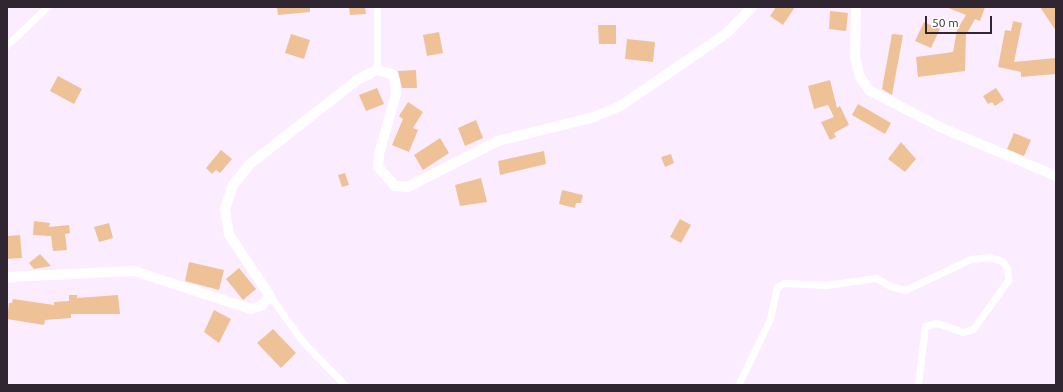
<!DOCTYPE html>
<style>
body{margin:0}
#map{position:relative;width:1063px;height:392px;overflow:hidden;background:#fbedff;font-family:Ubuntu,sans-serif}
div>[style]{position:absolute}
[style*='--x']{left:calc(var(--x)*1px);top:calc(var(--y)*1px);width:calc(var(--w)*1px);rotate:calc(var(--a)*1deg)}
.building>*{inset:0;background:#eec296}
.minor>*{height:7px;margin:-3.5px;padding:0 3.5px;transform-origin:3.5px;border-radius:3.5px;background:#fff}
.secondary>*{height:10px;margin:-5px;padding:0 5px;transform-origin:5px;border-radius:5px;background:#fff}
span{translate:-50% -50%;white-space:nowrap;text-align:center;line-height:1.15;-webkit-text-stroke:3px #fff;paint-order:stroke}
.frame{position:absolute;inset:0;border:8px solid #2f2631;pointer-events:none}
.scale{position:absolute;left:925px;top:16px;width:67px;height:18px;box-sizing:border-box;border:2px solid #2f2631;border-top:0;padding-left:5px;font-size:12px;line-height:14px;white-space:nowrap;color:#2f2631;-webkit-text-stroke:3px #fff;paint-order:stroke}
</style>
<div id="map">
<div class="building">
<div style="clip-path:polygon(277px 7px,310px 7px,310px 12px,278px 15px)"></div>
<div style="clip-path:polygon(349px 7px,365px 7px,366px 14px,350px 15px)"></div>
<div style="clip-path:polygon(776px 7px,795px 7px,783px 25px,770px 16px)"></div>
<div style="clip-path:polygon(946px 7px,985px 7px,980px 21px,975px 19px,966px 35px,965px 71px,918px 77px,916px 57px,953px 52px,957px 30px,966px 15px)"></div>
<div style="clip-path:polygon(1040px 7px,1056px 7px,1056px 31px)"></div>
<div style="clip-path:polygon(830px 11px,848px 13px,846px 31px,829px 29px)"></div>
<div style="clip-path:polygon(1013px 21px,1022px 23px,1014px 62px,1056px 58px,1056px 74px,1021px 77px,1021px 72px,998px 67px,1005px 30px,1011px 31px)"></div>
<div style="clip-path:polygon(924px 22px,940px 29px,931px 48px,915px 41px)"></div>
<div style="clip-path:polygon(598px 25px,616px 25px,616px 44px,599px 44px)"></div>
<div style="clip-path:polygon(439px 32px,443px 53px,427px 56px,423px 35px)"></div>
<div style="clip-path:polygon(291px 34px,310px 40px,304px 59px,285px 53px)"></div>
<div style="clip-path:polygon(892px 34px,903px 35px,892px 95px,882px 89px)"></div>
<div style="clip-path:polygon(627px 39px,655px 42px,653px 62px,625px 59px)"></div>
<div style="clip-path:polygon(416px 70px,417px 88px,402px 88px,398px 71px)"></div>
<div style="clip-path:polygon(58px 76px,82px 89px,74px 104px,50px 91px)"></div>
<div style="clip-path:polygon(830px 80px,837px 108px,840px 106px,849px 125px,834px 133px,836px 137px,830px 140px,821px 122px,834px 117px,828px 105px,814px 109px,808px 86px)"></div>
<div style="clip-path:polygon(377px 88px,384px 104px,366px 111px,359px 95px)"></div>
<div style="clip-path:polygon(996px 88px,1004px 100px,995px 106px,992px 102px,988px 104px,983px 96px)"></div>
<div style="clip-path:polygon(408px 102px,423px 112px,413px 128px,418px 130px,409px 152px,392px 145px,403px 119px,399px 116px)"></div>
<div style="clip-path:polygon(858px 104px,891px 123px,885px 134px,852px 115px)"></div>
<div style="clip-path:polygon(476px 120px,483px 138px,465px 146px,458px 128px)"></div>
<div style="clip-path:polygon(1014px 133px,1031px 140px,1024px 156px,1007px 149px)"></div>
<div style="clip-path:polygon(440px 138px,449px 153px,423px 170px,414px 155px)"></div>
<div style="clip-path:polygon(901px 142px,916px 159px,905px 172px,888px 159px)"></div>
<div style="clip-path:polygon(221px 150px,232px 159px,220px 173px,216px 170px,212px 174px,206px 168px)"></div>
<div style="clip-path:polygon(544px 151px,546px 164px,500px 175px,498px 161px)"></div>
<div style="clip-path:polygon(671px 154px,674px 163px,665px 167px,661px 157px)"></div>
<div style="clip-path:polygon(345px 173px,349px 185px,342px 187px,338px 175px)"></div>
<div style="clip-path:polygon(481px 178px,487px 202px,460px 206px,455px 185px)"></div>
<div style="clip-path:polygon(562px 190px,583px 195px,581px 203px,576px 203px,575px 208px,559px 204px)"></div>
<div style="clip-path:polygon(680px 219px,691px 225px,681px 243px,670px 237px)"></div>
<div style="clip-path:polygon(34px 221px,50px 223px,49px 227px,69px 225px,70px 233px,65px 234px,67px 250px,53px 251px,51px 236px,33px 235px)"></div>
<div style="clip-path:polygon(109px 223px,113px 238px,99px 242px,94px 227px)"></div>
<div style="clip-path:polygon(20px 235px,22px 258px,7px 259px,7px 236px)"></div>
<div style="clip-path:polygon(40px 254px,51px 266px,34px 269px,29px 263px)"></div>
<div style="clip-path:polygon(189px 262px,224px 270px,219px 290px,185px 281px)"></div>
<div style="clip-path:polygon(239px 268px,256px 289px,243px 300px,226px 279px)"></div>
<div style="clip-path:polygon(69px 295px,77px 295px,77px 298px,118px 295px,120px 314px,71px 314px,71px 318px,45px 320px,44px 325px,7px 319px,9px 303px,12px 303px,13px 299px,54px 305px,54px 302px,69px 301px)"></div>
<div style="clip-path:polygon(214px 310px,231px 319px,219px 343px,204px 332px)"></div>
<div style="clip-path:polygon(273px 329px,296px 353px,281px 368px,257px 343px)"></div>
</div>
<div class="minor">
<div style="--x:7;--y:45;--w:55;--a:-43.5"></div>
<div style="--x:377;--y:70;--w:63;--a:-90"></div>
<div style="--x:270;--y:296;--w:57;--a:54.3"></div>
<div style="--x:303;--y:342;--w:60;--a:45.7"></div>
<div style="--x:738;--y:385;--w:73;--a:-64.1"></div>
<div style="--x:770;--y:319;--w:33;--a:-78"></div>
<div style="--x:777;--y:287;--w:8;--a:-30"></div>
<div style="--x:784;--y:283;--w:42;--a:2.7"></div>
<div style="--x:826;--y:285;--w:50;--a:-8"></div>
<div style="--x:876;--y:278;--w:16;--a:30"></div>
<div style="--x:890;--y:286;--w:16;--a:15"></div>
<div style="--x:905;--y:290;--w:73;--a:-25.2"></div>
<div style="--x:971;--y:259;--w:18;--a:-6"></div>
<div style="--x:989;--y:257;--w:14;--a:17"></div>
<div style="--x:1002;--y:261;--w:9;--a:54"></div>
<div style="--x:1007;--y:268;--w:12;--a:85"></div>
<div style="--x:1008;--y:280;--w:60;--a:125.5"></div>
<div style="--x:973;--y:329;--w:10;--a:163"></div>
<div style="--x:963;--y:332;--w:28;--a:-161"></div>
<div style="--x:937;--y:323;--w:12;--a:166"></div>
<div style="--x:925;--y:326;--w:59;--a:96.8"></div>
</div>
<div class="secondary">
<div style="--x:856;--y:7;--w:50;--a:91.1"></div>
<div style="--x:855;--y:57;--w:21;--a:76"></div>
<div style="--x:860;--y:77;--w:16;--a:55"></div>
<div style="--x:869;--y:90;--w:82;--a:27.5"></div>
<div style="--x:942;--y:128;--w:124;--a:22.8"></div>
<div style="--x:7;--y:277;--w:127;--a:-2.7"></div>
<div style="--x:134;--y:271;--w:123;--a:18"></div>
<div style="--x:251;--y:309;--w:10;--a:-17"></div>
<div style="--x:261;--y:306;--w:13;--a:-48"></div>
<div style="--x:270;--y:296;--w:73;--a:-123.9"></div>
<div style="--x:229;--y:235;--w:26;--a:-99"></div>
<div style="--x:225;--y:209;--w:25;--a:-72"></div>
<div style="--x:233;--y:185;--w:27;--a:-51"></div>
<div style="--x:250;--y:164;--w:136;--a:-38.1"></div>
<div style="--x:357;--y:80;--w:22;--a:-27"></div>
<div style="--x:377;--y:70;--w:16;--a:15"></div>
<div style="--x:392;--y:74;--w:8;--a:67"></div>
<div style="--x:395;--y:81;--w:13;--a:86"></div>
<div style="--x:396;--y:94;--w:62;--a:105.8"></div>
<div style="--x:379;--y:154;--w:13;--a:94"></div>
<div style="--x:378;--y:167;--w:25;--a:48"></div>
<div style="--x:395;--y:186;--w:13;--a:4"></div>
<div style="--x:408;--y:187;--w:101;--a:-27.1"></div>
<div style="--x:498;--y:141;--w:99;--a:-14"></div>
<div style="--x:594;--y:117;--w:30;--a:-23"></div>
<div style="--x:622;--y:105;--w:127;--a:-34.4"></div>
<div style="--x:727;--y:33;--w:36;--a:-46"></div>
</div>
<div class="frame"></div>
<div class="scale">50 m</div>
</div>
